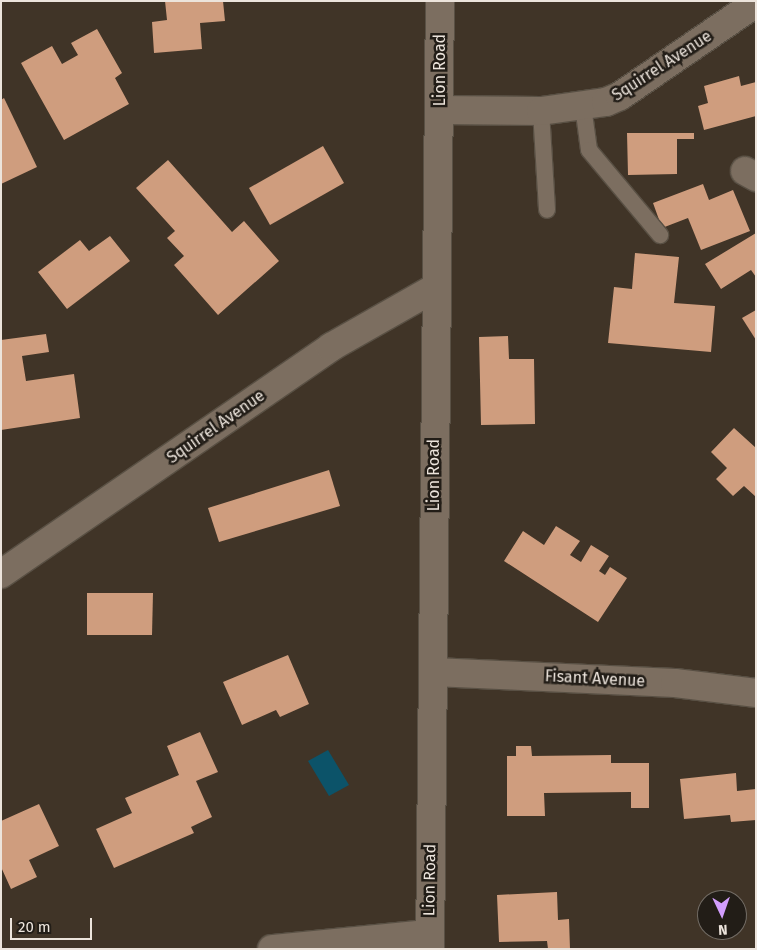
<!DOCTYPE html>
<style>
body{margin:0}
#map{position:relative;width:757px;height:950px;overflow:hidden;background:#403427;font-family:"Fira Sans",sans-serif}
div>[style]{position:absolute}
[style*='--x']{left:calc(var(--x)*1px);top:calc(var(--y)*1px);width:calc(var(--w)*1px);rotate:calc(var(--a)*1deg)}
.water>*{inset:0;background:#0c5369}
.building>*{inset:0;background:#cf9d7e}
.roads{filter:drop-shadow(1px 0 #595044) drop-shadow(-1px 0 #595044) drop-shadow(0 1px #595044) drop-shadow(0 -1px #595044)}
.service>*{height:16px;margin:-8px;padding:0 8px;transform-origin:8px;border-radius:8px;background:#7c6e60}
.minor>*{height:28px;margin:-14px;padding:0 14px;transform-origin:14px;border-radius:14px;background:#7c6e60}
span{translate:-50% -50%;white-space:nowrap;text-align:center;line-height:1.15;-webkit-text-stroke:5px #221d17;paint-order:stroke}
.street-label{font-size:16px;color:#ece4dc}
.frame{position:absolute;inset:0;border:2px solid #ece4dc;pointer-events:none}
.north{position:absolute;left:697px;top:890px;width:50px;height:50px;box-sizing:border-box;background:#221d17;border:1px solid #736d66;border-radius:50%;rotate:177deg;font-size:14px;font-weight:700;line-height:20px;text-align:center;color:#ece4dc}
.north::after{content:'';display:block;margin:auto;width:18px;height:22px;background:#d29dfd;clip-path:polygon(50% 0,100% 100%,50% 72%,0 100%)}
.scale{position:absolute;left:10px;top:918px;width:82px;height:22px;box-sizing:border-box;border:2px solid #ece4dc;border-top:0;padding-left:6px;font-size:15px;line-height:18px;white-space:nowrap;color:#ece4dc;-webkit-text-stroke:4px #221d17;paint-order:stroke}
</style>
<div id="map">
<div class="water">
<div style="clip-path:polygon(328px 750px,349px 785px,329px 796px,308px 761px)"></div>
</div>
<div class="building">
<div style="clip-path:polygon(165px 1px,223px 1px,225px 21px,200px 23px,202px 49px,154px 53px,152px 22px,167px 20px)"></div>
<div style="clip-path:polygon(97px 29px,122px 73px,115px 78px,129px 104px,64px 140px,21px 63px,52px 46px,62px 64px,78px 55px,71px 43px)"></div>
<div style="clip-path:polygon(739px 76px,741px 86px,756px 82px,756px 116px,704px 130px,698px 106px,708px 103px,704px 86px)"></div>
<div style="clip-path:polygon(4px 98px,37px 167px,1px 184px,1px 100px)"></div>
<div style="clip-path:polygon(627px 133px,694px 133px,694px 139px,677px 139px,677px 174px,628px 175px)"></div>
<div style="clip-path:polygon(323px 146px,344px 183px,270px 225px,249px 188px)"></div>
<div style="clip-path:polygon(168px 160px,232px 232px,244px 221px,279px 261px,218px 315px,174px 265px,184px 256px,167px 238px,175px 231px,136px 188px)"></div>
<div style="clip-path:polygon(703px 184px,709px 200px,733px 190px,750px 231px,701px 250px,688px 218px,662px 228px,653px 203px)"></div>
<div style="clip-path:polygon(756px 233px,756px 277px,751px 270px,721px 289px,705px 264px)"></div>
<div style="clip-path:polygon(110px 236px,130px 261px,67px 309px,38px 272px,80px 240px,89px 251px)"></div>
<div style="clip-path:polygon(635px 253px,679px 257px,674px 303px,715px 306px,711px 352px,608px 343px,614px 287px,632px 289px)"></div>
<div style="clip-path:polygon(756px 310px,756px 340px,742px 318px)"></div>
<div style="clip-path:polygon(46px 334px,49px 352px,22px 356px,26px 381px,74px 374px,80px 418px,1px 430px,1px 340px)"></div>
<div style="clip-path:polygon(508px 336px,509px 359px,534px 359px,535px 424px,481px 425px,479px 337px)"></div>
<div style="clip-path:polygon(734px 428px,756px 448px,756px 497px,744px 486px,733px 496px,716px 479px,727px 468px,711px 452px)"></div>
<div style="clip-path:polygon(329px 470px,340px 506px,219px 542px,208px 508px)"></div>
<div style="clip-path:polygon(556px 526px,580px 541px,570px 555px,581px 562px,591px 545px,609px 556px,599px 571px,605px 575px,610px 567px,627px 578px,598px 622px,504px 561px,523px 531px,544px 545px)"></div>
<div style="clip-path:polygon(87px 593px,153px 593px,152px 635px,87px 635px)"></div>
<div style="clip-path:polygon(288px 655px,309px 704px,280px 717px,276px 710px,242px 725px,223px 682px)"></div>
<div style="clip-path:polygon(200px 732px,218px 772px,196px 781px,212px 817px,191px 827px,194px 833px,114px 868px,96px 829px,132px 813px,125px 798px,179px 775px,167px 746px)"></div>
<div style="clip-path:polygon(516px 746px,531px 746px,532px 756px,611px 755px,611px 763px,649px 763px,649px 808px,631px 808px,631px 792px,544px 793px,545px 816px,507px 816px,507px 756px,516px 756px)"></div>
<div style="clip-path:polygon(736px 773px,737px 791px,756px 789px,756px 820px,731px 822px,730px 815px,684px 819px,680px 779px)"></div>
<div style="clip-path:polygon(39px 804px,59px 846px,29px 860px,37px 877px,11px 889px,1px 867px,1px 821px)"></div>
<div style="clip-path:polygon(557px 892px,558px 920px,569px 919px,570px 949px,548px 949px,547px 941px,499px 942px,497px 895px)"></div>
</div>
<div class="roads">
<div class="service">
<div style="--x:583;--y:106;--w:44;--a:82.2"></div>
<div style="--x:589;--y:150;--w:111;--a:50.1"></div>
<div style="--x:541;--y:111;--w:99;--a:86.5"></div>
</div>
<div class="minor">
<div style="--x:440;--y:110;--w:101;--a:0.6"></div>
<div style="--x:541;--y:111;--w:66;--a:-7.9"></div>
<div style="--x:606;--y:102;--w:15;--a:-23"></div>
<div style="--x:620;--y:96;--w:165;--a:-34.4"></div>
<div style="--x:745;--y:171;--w:13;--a:29"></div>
<div style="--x:1;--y:574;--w:401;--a:-34.5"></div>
<div style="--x:331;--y:347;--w:120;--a:-29.6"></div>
<div style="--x:434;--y:672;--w:241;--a:2.6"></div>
<div style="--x:675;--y:683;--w:82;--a:7"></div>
<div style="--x:272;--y:949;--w:158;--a:-5.5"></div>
<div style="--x:430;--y:949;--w:948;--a:-89.4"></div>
</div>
</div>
<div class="street-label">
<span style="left:662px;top:66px;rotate:-33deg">Squirrel Avenue</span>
<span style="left:440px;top:70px;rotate:-90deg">Lion Road</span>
<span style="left:216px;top:427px;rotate:-35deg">Squirrel Avenue</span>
<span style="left:434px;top:475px;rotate:-90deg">Lion Road</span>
<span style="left:595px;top:679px;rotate:3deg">Fisant Avenue</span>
<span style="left:430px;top:880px;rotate:-89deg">Lion Road</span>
</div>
<div class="frame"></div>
<div class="north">N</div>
<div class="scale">20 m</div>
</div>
